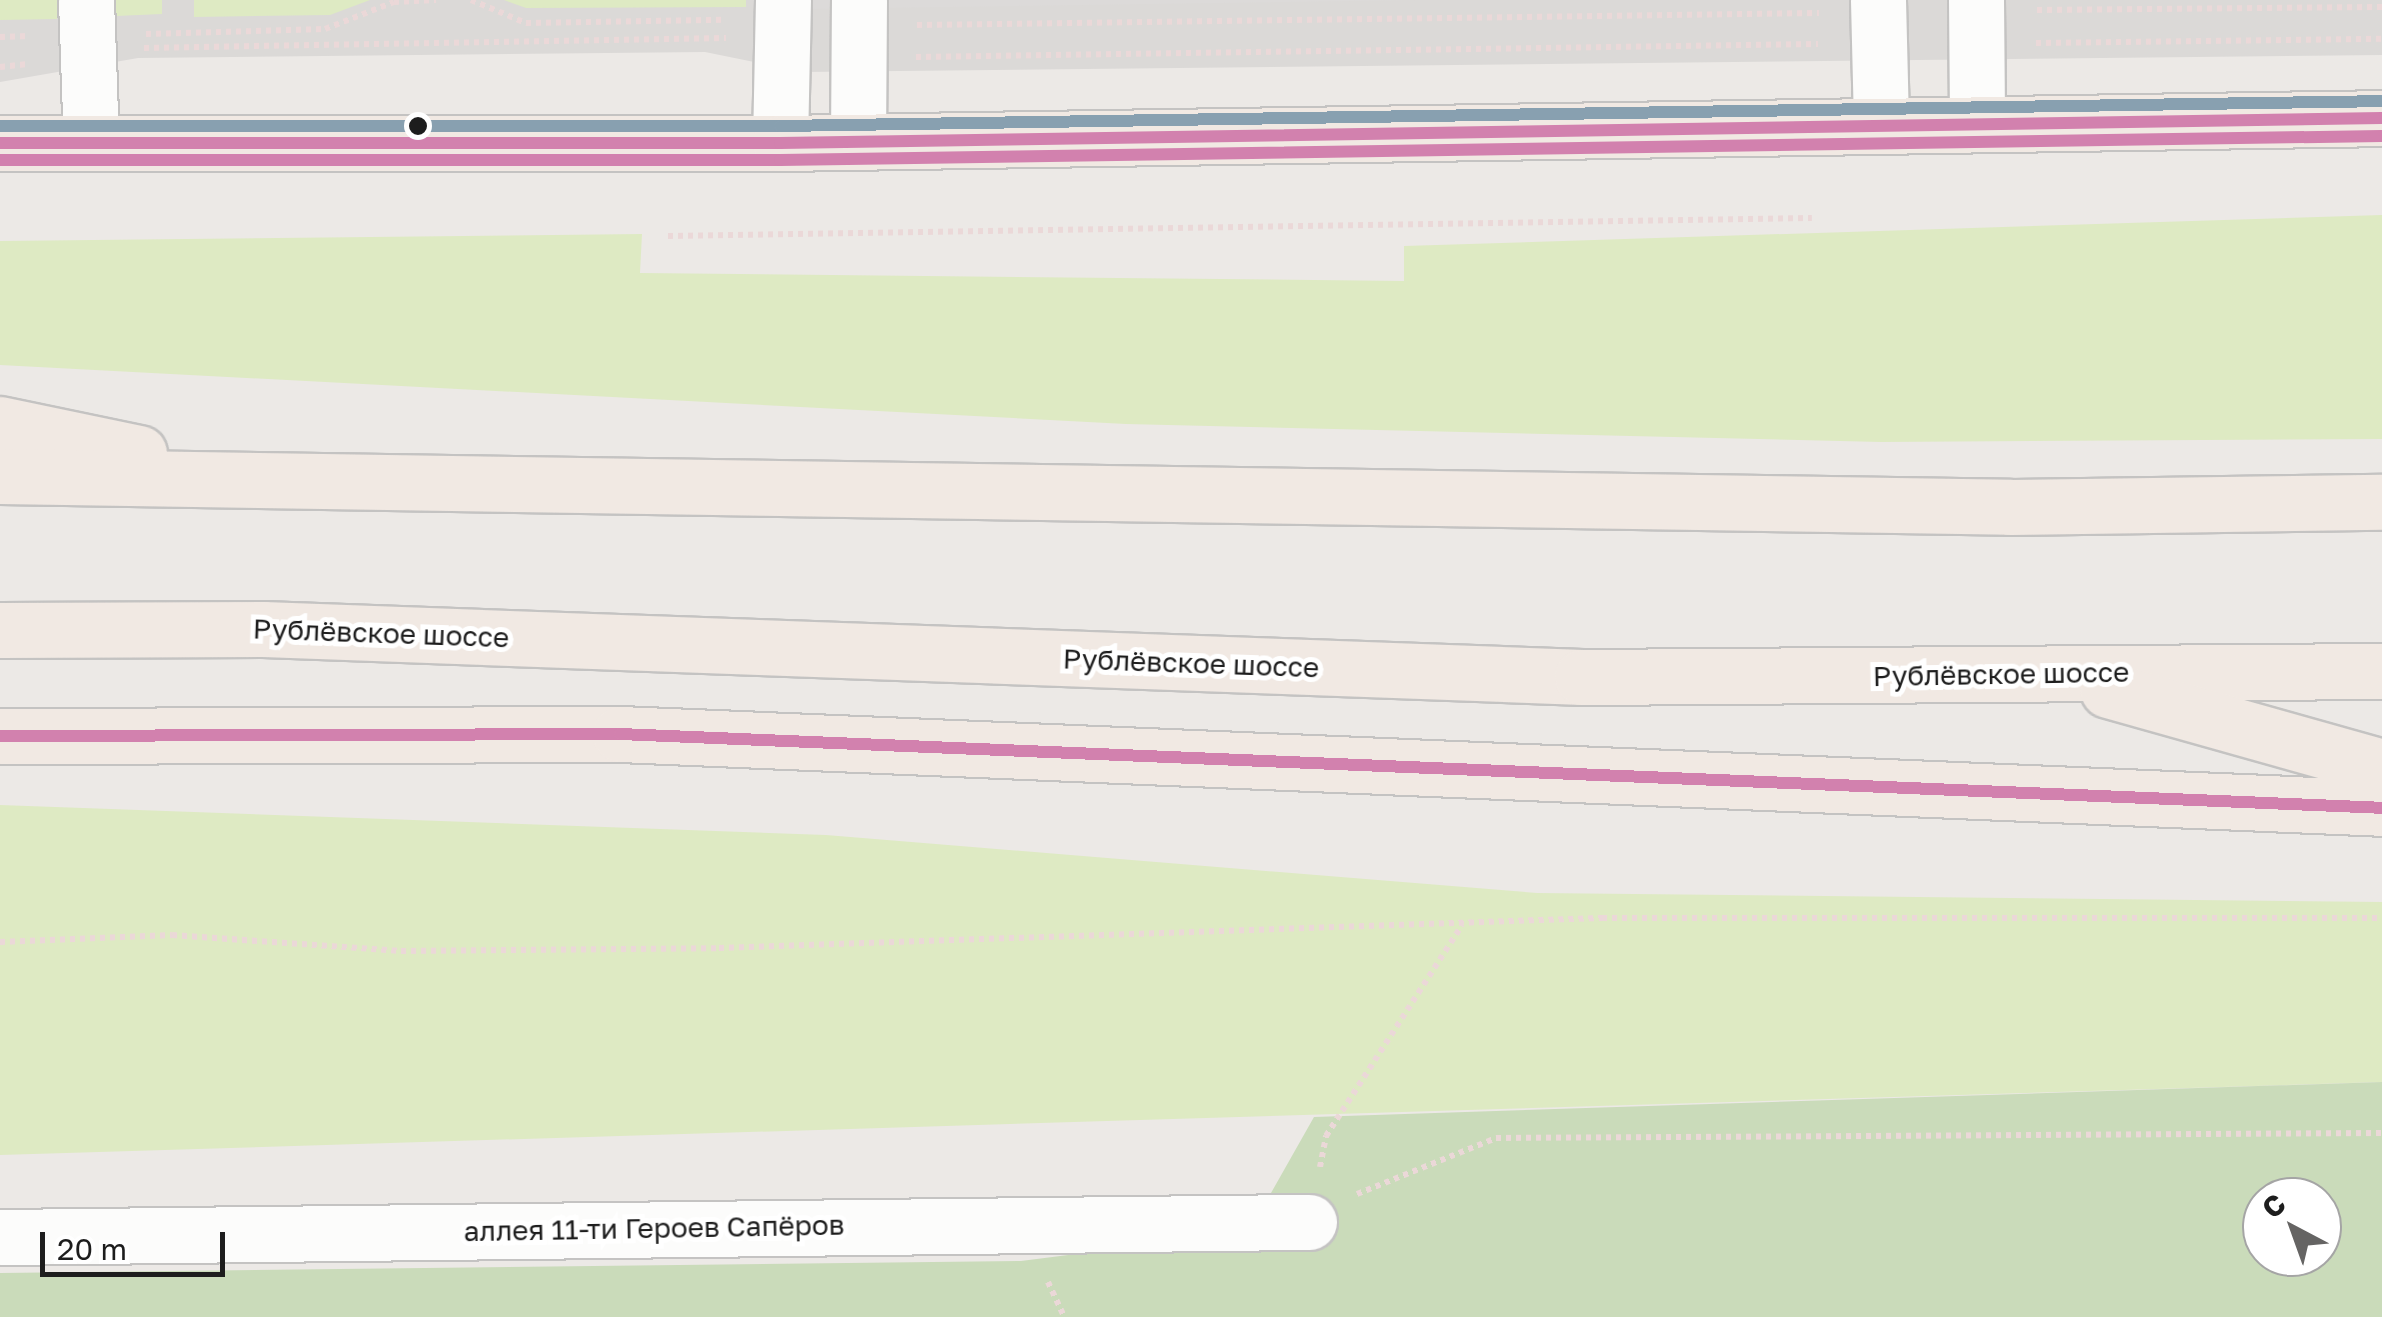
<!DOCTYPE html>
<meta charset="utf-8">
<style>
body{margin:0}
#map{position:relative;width:2382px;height:1317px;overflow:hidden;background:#ece9e6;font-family:"Golos Text",sans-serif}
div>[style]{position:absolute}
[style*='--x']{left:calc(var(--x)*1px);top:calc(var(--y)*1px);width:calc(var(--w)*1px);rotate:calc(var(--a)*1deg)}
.residential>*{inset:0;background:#dbd9d7}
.grass>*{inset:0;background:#deeac3}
.forest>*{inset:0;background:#cadbba}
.parking>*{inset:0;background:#dcdad9}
.path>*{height:6px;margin-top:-3px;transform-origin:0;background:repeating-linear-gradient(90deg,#ebd8d8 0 5px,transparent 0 10px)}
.roads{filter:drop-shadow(2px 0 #c4c3c2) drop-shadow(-2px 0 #c4c3c2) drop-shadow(0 2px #c4c3c2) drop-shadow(0 -2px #c4c3c2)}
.minor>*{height:55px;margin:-27.5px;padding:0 27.5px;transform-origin:27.5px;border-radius:27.5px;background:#fcfcfb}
.major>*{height:55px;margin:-27.5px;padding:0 27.5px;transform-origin:27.5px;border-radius:27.5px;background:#f1e9e3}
.bus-1>*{height:12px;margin:-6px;padding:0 6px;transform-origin:6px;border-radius:6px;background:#d281ae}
.bus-2>*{height:12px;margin:-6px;padding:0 6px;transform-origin:6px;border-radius:6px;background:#d281ae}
.bus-3>*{height:12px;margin:-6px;padding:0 6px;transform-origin:6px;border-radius:6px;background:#88a0b0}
.dots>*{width:28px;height:28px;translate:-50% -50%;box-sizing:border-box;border:5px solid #fff;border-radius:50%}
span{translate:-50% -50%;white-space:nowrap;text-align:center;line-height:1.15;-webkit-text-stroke:10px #fff;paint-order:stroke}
.street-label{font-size:28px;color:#1d1d1d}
.north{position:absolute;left:2242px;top:1177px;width:100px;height:100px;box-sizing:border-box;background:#fff;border:2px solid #a5a5a5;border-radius:50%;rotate:319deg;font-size:28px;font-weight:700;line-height:40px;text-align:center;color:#1d1d1d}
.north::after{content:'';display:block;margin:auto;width:35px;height:45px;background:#656463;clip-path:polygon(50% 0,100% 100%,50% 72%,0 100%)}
.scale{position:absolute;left:40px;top:1232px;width:185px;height:45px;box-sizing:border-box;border:5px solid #1d1d1d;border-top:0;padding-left:12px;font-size:30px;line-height:35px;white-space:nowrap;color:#1d1d1d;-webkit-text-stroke:8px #fff;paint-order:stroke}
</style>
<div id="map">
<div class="residential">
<div style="clip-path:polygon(0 0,2382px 0,2382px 55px,804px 72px,705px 52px,138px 58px,0 82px)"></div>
</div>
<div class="grass">
<div style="clip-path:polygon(0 0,57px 0,57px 19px,0 20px)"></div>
<div style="clip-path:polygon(116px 0,162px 0,162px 14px,116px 16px)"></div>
<div style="clip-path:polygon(194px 0,370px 0,330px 15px,194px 17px)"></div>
<div style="clip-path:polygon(504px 0,746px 0,746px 7px,526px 8px)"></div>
<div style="clip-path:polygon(2382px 215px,2382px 439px,1881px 442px,1126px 424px,0 365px,0 241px,642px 234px,640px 273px,1404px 281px,1404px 246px)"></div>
<div style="clip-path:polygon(0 805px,826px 835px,1537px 893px,2382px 902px,2382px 1082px,0 1155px)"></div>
</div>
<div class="forest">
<div style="clip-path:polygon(evenodd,2382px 1082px,2382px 1317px,0 1317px,0 1273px,1021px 1261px,1249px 1232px,1314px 1117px,2382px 1082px,2262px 1197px,2322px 1197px,2322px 1257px,2262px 1257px,2262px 1197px)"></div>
</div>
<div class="parking">
<div style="clip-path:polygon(809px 0,1416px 0,809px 9px)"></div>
</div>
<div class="path">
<div style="--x:471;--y:0;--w:60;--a:22.7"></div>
<div style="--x:526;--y:23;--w:199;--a:-0.9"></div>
<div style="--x:2037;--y:10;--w:345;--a:-0.5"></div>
<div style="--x:917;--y:25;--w:902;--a:-0.76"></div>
<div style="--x:146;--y:34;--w:179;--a:-1.6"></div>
<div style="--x:325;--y:29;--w:74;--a:-21.4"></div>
<div style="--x:394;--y:2;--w:42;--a:-2.7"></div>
<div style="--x:0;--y:37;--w:29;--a:-2"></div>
<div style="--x:2036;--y:43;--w:346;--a:-0.7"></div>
<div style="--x:144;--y:48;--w:582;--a:-0.98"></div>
<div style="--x:916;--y:57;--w:902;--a:-0.83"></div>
<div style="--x:0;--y:67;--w:28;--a:-6"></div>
<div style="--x:668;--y:236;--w:1144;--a:-0.9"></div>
<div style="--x:0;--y:942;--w:172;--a:-2.3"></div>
<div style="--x:172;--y:935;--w:230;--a:4"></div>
<div style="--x:401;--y:951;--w:318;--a:-0.5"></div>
<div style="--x:719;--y:948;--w:884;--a:-1.95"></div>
<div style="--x:1602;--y:918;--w:780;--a:0"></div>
<div style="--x:1320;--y:1167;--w:32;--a:-79"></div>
<div style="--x:1326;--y:1136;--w:251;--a:-57.2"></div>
<div style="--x:1357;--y:1194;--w:150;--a:-21.9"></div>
<div style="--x:1496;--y:1138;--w:886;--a:-0.32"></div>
<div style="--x:1048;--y:1282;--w:38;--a:65"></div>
</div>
<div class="roads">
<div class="minor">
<div style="--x:86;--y:0;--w:142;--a:88"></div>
<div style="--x:1878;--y:0;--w:125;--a:88.6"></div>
<div style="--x:1976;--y:0;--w:121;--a:89.5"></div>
<div style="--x:858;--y:142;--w:142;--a:-89.6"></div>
<div style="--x:780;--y:143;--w:143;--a:-88.8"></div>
<div style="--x:0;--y:1237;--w:1309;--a:-0.66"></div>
</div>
<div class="major">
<div style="--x:0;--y:143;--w:780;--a:0"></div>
<div style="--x:780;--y:143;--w:1602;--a:-0.89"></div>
<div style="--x:0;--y:424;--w:142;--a:11.8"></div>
<div style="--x:0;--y:476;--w:2010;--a:0.88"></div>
<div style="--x:2010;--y:507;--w:372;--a:-0.8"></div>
<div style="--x:0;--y:630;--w:263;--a:-0.2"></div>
<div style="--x:263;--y:629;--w:1320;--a:2.08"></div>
<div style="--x:1582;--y:677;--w:800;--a:-0.43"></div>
<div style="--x:2108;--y:690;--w:285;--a:15.7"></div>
<div style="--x:0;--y:736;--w:620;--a:-0.18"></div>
<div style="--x:620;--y:734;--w:1764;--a:2.4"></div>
</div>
</div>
<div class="bus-1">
<div style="--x:0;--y:143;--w:780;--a:0"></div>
<div style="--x:780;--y:143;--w:1602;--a:-0.89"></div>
<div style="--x:0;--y:736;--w:620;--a:-0.18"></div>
<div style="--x:620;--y:734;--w:1764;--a:2.4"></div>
</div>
<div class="bus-2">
<div style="--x:0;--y:160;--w:780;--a:0"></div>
<div style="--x:780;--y:160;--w:1602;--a:-0.86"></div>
</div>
<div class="bus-3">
<div style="--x:0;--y:126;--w:780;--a:0"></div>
<div style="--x:780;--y:126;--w:1602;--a:-0.89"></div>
</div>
<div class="dots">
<div style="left:418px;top:126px;background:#1d1d1d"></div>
</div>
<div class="street-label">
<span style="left:381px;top:633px;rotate:2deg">Рублёвское шоссе</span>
<span style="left:1191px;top:663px;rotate:2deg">Рублёвское шоссе</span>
<span style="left:2001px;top:674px;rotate:-1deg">Рублёвское шоссе</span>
<span style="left:654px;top:1228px;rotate:-1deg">аллея 11-ти Героев Сапёров</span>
</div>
<div class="north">С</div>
<div class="scale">20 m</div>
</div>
